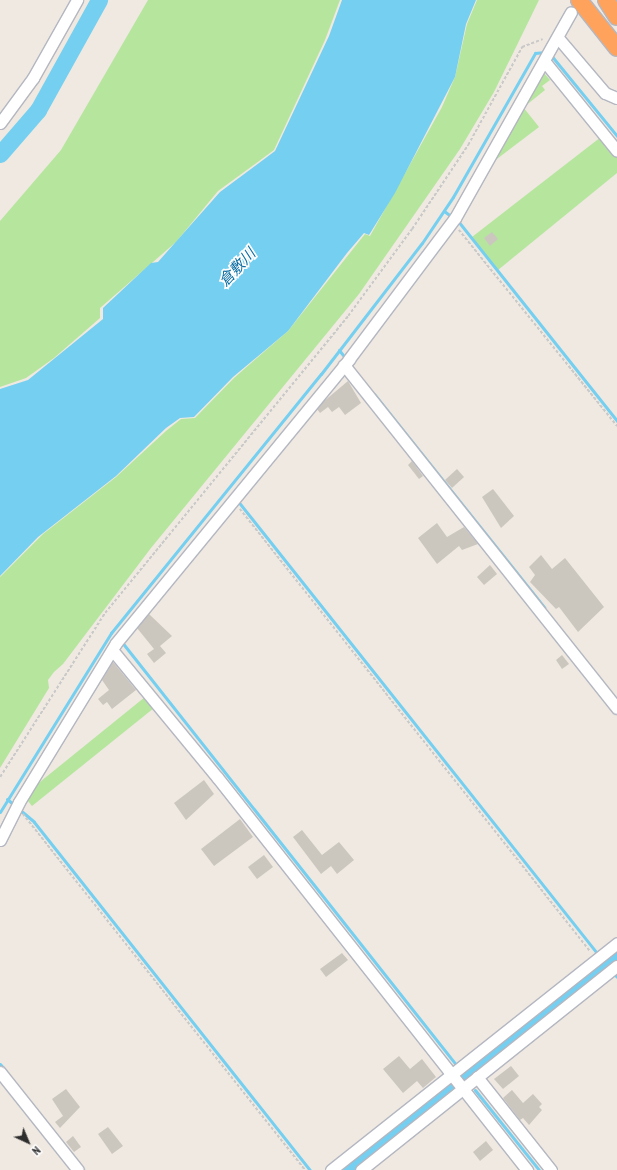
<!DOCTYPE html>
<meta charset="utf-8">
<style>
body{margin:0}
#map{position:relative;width:617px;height:1170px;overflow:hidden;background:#efe9e1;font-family:"Archivo Narrow","Noto Sans JP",sans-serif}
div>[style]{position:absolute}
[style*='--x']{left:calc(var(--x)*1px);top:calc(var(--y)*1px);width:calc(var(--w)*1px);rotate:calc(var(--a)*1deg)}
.green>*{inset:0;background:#b6e59e}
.water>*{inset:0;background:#75cff0}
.stream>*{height:3px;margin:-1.5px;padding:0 1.5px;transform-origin:1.5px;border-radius:1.5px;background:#75cff0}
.river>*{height:17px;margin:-8.5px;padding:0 8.5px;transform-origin:8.5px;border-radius:8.5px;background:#75cff0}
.building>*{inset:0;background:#cbc7bf}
.path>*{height:1.5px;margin-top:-0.75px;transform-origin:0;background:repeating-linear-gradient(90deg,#c9c9c9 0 3px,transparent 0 5px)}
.roads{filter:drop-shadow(1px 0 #b4b7c1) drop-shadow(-1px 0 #b4b7c1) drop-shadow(0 1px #b4b7c1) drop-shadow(0 -1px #b4b7c1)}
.minor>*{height:11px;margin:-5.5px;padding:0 5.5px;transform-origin:5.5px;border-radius:5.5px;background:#fff}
.highway>*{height:16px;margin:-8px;padding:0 8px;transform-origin:8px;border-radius:8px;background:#ffa35c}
span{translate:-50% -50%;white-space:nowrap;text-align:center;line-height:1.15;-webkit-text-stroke:3.5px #fff;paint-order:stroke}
.water-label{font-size:15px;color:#0d6fa3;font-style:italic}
.north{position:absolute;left:8px;top:1122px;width:40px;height:40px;-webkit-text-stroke:3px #fff;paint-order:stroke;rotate:136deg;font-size:11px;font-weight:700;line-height:16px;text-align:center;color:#2e2e2e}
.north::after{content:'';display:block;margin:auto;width:14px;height:18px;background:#2e2e2e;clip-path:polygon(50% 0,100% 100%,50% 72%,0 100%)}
</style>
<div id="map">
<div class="green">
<div style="clip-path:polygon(148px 0,340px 0,325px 40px,274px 150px,218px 191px,176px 242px,100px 308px,100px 318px,54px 358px,26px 378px,0 387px,0 221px,61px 150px)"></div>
<div style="clip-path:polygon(477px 0,539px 0,494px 92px,460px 149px,359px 294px,151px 548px,63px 664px,54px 672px,48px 680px,49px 688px,0 768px,0 577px,43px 534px,116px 477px,166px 431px,181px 419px,195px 418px,234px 378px,288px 331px,365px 234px,370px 236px,442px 107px,455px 77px,467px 24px)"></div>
<div style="clip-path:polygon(544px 73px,550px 80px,542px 86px,545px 90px,524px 107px)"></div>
<div style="clip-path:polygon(523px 107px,539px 127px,489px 165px)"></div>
<div style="clip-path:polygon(601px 137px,617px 157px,617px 173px,498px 270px,472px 237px)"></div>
<div style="clip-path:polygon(145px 697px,154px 708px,32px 806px,24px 796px,30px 790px)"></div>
</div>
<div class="water">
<div style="clip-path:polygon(342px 0,476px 0,466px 24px,455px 77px,395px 193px,369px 235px,364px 233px,347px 253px,288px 331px,233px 377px,194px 417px,180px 418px,166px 428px,116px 476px,38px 537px,0 576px,0 389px,28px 380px,103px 319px,103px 308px,151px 263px,158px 262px,220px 192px,275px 151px,329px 36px)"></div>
</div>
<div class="stream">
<div style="--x:550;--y:54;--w:106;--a:50.7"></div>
<div style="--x:444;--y:211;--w:10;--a:37"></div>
<div style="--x:458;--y:221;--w:256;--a:51.5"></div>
<div style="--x:339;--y:350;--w:11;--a:52"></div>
<div style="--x:374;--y:394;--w:273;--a:51.4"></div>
<div style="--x:237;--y:500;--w:579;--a:51.53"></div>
<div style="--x:121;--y:641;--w:555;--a:51.66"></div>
<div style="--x:7;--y:799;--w:35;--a:40"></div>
<div style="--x:34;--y:822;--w:444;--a:51.6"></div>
<div style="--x:0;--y:812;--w:211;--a:-58.2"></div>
<div style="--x:111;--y:633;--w:333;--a:-51"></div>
<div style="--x:321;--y:374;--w:165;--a:-52.4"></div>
<div style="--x:422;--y:243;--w:55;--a:-56"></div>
<div style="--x:453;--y:197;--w:166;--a:-60.3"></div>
<div style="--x:535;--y:53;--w:10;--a:-6"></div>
<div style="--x:616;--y:976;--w:1;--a:45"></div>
<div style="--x:0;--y:1064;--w:8;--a:50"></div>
<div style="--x:475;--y:1090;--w:102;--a:51.3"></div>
</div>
<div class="river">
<div style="--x:0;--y:154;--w:58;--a:-49.2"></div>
<div style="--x:38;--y:110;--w:126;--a:-61"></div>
<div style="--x:342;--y:1170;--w:352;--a:-38.5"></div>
</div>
<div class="building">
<div style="clip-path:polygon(492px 232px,498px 239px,490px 246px,484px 238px)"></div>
<div style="clip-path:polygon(348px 381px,361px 403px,345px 415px,339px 407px,332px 412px,328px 407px,320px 413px,317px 409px,323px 402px)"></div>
<div style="clip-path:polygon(412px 461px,423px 476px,419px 479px,408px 465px)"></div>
<div style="clip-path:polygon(457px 469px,464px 477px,452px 488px,445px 480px)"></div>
<div style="clip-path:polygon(493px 489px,514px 516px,501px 528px,482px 497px)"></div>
<div style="clip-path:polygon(437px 523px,447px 537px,464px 527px,478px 544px,462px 550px,459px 546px,437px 564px,418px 538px)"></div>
<div style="clip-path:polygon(541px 555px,552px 569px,565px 558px,604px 607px,578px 632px,559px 607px,556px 609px,530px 582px,535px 575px,529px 567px)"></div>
<div style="clip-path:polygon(490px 565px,497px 574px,484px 585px,477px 577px)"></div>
<div style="clip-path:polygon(149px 614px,172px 636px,160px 646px,166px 653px,154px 663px,147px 654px,154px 649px,137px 628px)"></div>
<div style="clip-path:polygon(562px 655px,569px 664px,562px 669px,556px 660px)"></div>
<div style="clip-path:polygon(113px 662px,136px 690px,112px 709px,107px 702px,103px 705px,98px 699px,109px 690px,102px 680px)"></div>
<div style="clip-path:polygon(204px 780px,214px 794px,186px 820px,174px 803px)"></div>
<div style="clip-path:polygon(240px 819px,253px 837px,214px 866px,201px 849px)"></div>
<div style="clip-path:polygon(302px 830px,322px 855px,339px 842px,354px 860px,337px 874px,331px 866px,321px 874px,293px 837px)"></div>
<div style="clip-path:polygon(264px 855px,273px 867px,257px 879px,248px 867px)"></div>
<div style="clip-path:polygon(342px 953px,348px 960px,326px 977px,320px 969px)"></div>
<div style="clip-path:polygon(399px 1056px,410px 1069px,422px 1059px,436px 1077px,423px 1088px,417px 1081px,403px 1093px,383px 1069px)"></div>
<div style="clip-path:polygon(511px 1066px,519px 1076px,503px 1089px,494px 1079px)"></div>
<div style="clip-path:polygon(66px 1089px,80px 1107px,60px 1128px,55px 1122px,63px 1116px,52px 1099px)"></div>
<div style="clip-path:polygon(512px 1090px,523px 1103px,533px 1094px,542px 1104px,539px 1107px,542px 1110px,529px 1125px,523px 1118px,520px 1120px,503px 1098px)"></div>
<div style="clip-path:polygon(108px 1127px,123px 1146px,112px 1154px,98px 1134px)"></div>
<div style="clip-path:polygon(73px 1136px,81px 1147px,74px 1152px,66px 1142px)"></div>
<div style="clip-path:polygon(486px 1141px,493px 1150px,480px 1161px,473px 1152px)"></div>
</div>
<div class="path">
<div style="--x:459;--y:230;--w:252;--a:51.1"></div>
<div style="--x:240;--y:509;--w:564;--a:51.63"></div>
<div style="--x:0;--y:777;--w:195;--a:-57.4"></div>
<div style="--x:105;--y:613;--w:384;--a:-50.7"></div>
<div style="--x:348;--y:316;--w:108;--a:-53.7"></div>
<div style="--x:412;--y:229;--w:101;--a:-56.3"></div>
<div style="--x:468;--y:145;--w:112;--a:-61.1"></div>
<div style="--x:522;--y:47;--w:22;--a:-21"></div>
<div style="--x:23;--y:814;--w:454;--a:51.6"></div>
</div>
<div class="roads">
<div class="minor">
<div style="--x:559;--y:39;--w:71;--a:49.6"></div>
<div style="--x:605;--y:93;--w:13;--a:23"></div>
<div style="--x:545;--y:62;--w:114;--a:51"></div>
<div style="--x:0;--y:123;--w:56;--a:-53.7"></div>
<div style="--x:33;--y:78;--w:90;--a:-60.6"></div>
<div style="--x:344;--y:365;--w:438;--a:51.5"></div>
<div style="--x:113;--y:651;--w:163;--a:50.5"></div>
<div style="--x:217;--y:777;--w:501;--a:51.73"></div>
<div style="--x:0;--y:840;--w:42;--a:-63.4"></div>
<div style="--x:19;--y:802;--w:186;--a:-58.6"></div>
<div style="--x:116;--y:643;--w:367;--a:-50.6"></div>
<div style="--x:349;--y:359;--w:176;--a:-53.1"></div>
<div style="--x:455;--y:218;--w:236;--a:-60.6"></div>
<div style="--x:0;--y:1072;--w:125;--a:51.5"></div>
<div style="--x:477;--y:1077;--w:119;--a:51.5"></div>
<div style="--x:331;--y:1170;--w:365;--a:-38.4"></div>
<div style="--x:361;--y:1170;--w:327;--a:-38.6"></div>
</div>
<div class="highway">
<div style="--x:579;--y:0;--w:61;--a:51.6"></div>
<div style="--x:606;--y:0;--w:20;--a:57"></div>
</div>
</div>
<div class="water-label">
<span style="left:237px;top:267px;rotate:-47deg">倉敷川</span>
</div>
<div class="north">N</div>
</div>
